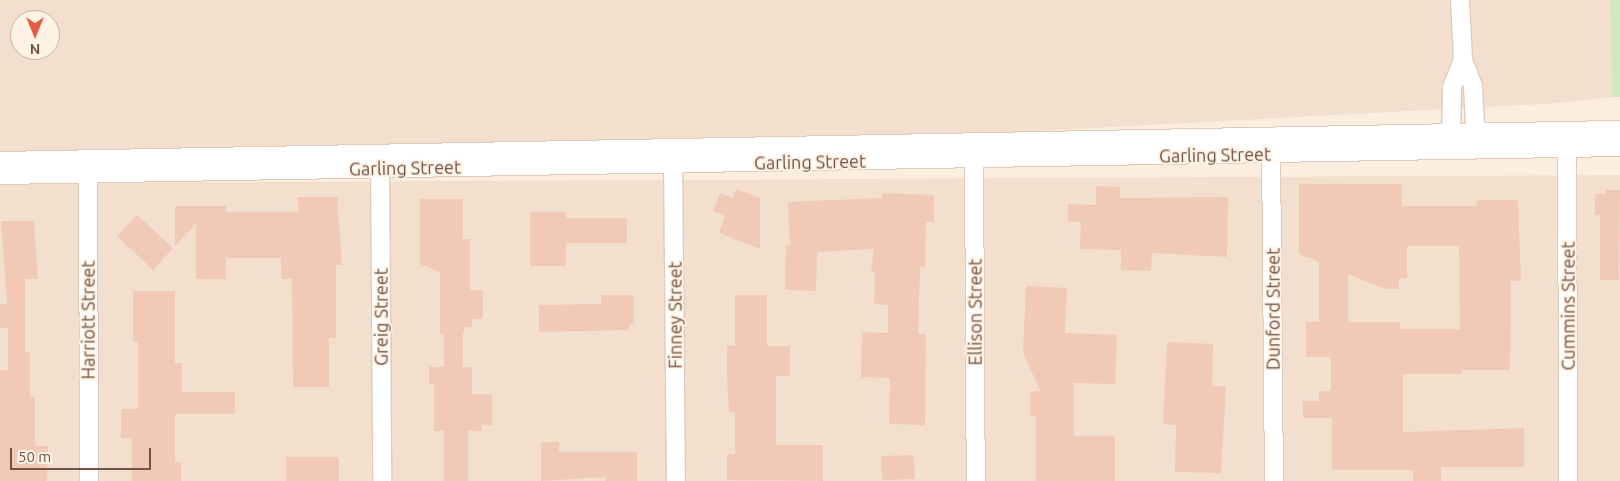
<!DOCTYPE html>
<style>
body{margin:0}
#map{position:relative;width:1620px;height:481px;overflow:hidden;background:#fceedf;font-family:Ubuntu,sans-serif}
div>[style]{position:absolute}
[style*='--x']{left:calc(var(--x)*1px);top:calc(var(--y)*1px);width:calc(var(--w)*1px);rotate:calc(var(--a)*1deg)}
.residential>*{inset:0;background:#f3dfce}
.green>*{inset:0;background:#d3e8bf}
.building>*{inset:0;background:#f1c9b7}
.roads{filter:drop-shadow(1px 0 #dfcabc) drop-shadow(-1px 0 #dfcabc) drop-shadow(0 1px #dfcabc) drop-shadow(0 -1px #dfcabc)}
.minor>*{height:18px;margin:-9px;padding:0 9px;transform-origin:9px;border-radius:9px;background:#fff}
span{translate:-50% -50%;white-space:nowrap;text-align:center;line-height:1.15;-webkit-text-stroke:4px #fff3e5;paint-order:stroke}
.street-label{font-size:18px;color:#715348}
.north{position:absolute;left:10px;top:10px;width:50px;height:50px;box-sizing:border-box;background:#fff3e5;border:1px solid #c6b3a6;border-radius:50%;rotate:180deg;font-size:14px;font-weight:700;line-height:20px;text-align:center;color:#715348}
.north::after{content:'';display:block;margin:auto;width:18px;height:22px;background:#e55b44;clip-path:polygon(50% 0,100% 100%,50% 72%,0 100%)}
.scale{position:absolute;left:10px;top:448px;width:141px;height:22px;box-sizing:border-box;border:2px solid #715348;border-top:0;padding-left:6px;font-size:15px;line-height:18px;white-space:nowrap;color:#715348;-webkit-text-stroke:4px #fff3e5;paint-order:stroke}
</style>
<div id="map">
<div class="residential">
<div style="clip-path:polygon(evenodd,0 0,1610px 0,1612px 97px,1560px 103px,66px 183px,1620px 175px,1620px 481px,0 481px,0 0,20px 20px,50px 20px,50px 50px,20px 50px,20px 20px)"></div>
</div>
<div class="green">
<div style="clip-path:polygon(1610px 0,1620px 0,1620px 97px,1612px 97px)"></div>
</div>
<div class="building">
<div style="clip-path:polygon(evenodd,1299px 184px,1402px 184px,1402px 206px,1477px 206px,1477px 200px,1518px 200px,1521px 281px,1511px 281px,1510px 370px,1462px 370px,1462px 374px,1403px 374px,1403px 432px,1524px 428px,1524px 467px,1441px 467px,1441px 481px,1413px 481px,1413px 470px,1332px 470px,1332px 418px,1303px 418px,1303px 401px,1319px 401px,1319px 391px,1331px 391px,1331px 357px,1306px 357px,1306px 322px,1319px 322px,1319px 262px,1299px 254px,1299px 184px,1407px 246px,1459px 246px,1460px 329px,1400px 329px,1400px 322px,1348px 322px,1348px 274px,1385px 289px,1399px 289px,1399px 278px,1407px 278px,1407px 246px)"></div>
<div style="clip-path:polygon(1096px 186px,1120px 187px,1120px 198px,1228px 197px,1227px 257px,1152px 253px,1151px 271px,1121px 270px,1121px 250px,1080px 249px,1081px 222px,1068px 222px,1068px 204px,1096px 205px)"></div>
<div style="clip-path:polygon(736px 189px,760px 198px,760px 249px,719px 233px,725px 216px,713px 211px,720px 193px,733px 198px)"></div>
<div style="clip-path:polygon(1606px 190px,1620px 190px,1619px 280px,1600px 280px,1600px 215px,1595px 215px,1595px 194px,1606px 194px)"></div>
<div style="clip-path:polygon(882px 193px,934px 195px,934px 222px,926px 222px,925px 267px,920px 267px,918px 334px,926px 334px,925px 425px,889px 424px,890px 378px,861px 377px,862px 332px,888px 333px,888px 305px,874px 304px,875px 271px,871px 272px,874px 249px,817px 252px,816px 291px,785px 290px,786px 244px,790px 246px,788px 202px,882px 198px)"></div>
<div style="clip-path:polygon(298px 197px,337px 197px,342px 265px,336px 265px,336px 338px,329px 338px,329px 387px,293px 387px,292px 279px,281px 279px,281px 258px,226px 258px,226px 279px,196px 279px,196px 224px,175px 246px,175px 206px,226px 206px,226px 212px,298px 212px)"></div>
<div style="clip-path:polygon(420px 199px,463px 199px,463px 239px,470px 239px,470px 290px,483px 290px,483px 319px,472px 319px,472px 327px,465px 327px,463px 334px,463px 367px,472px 367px,472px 394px,492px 394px,492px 425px,482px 425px,482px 431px,468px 431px,468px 481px,444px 481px,444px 431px,434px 431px,434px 384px,429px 384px,429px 367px,444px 367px,444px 334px,440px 334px,440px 272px,420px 264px)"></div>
<div style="clip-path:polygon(530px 212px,566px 212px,566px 218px,627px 218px,627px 243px,566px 243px,566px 266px,530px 266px)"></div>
<div style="clip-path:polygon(137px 215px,173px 248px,153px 270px,117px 236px)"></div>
<div style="clip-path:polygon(1px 221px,34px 221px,38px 279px,25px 279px,25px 352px,30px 352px,30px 397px,35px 397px,35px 446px,48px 446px,47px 481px,0 481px,0 370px,8px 370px,8px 328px,0 328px,0 304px,7px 304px)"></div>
<div style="clip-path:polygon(1026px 286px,1067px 288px,1065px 333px,1117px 335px,1115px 384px,1074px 383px,1074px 436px,1115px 436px,1115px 481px,1036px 481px,1036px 416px,1030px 416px,1030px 391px,1040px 391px,1023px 352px)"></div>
<div style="clip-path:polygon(133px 291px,175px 291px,175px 363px,182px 363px,182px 392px,235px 392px,235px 414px,175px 414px,175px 462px,181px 462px,181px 481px,132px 481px,132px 438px,121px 438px,121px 409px,138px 409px,138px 342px,133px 342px)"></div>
<div style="clip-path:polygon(601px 295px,634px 295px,634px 324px,629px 324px,629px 330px,539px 332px,539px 305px,601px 304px)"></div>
<div style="clip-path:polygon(735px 295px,767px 295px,767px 346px,790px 346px,790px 376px,776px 376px,776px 445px,823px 445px,823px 481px,727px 480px,727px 454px,735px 454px,735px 412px,729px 412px,727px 376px,727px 346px,735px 346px)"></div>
<div style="clip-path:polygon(1167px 342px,1213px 344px,1212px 386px,1226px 386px,1221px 473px,1175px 472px,1176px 425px,1163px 424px)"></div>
<div style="clip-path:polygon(541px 442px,559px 442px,559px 452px,637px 452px,637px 481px,605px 481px,605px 477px,541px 481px)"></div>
<div style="clip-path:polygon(914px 455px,915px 479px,882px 480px,881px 456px)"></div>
<div style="clip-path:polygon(286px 457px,339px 457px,339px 481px,286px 481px)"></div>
</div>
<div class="roads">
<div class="minor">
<div style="--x:1460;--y:0;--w:60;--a:87.1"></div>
<div style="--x:1463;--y:60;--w:28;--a:69"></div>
<div style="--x:1473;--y:86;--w:57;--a:87"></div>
<div style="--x:1567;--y:137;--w:344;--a:89.8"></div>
<div style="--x:1271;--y:144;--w:337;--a:89.5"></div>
<div style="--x:1451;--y:144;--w:57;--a:-89"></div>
<div style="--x:1452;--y:87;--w:29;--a:-68"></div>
<div style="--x:974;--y:149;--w:332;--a:89.7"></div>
<div style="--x:673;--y:152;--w:329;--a:89.5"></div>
<div style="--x:380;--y:157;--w:324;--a:89.6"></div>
<div style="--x:0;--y:161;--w:1620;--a:-1.1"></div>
<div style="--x:88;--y:165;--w:316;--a:89.8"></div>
<div style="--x:0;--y:175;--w:1620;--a:-0.99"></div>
</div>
</div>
<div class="street-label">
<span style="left:1215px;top:155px;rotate:-1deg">Garling Street</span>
<span style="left:810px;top:162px;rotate:-1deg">Garling Street</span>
<span style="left:405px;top:168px;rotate:-1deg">Garling Street</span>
<span style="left:1568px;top:306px;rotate:-90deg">Cummins Street</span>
<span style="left:1273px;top:309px;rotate:-90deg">Dunford Street</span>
<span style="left:975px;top:312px;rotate:-90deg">Ellison Street</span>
<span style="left:675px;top:315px;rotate:-90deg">Finney Street</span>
<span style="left:381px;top:317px;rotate:-90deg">Greig Street</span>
<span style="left:88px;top:320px;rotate:-90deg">Harriott Street</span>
</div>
<div class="north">N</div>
<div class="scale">50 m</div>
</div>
